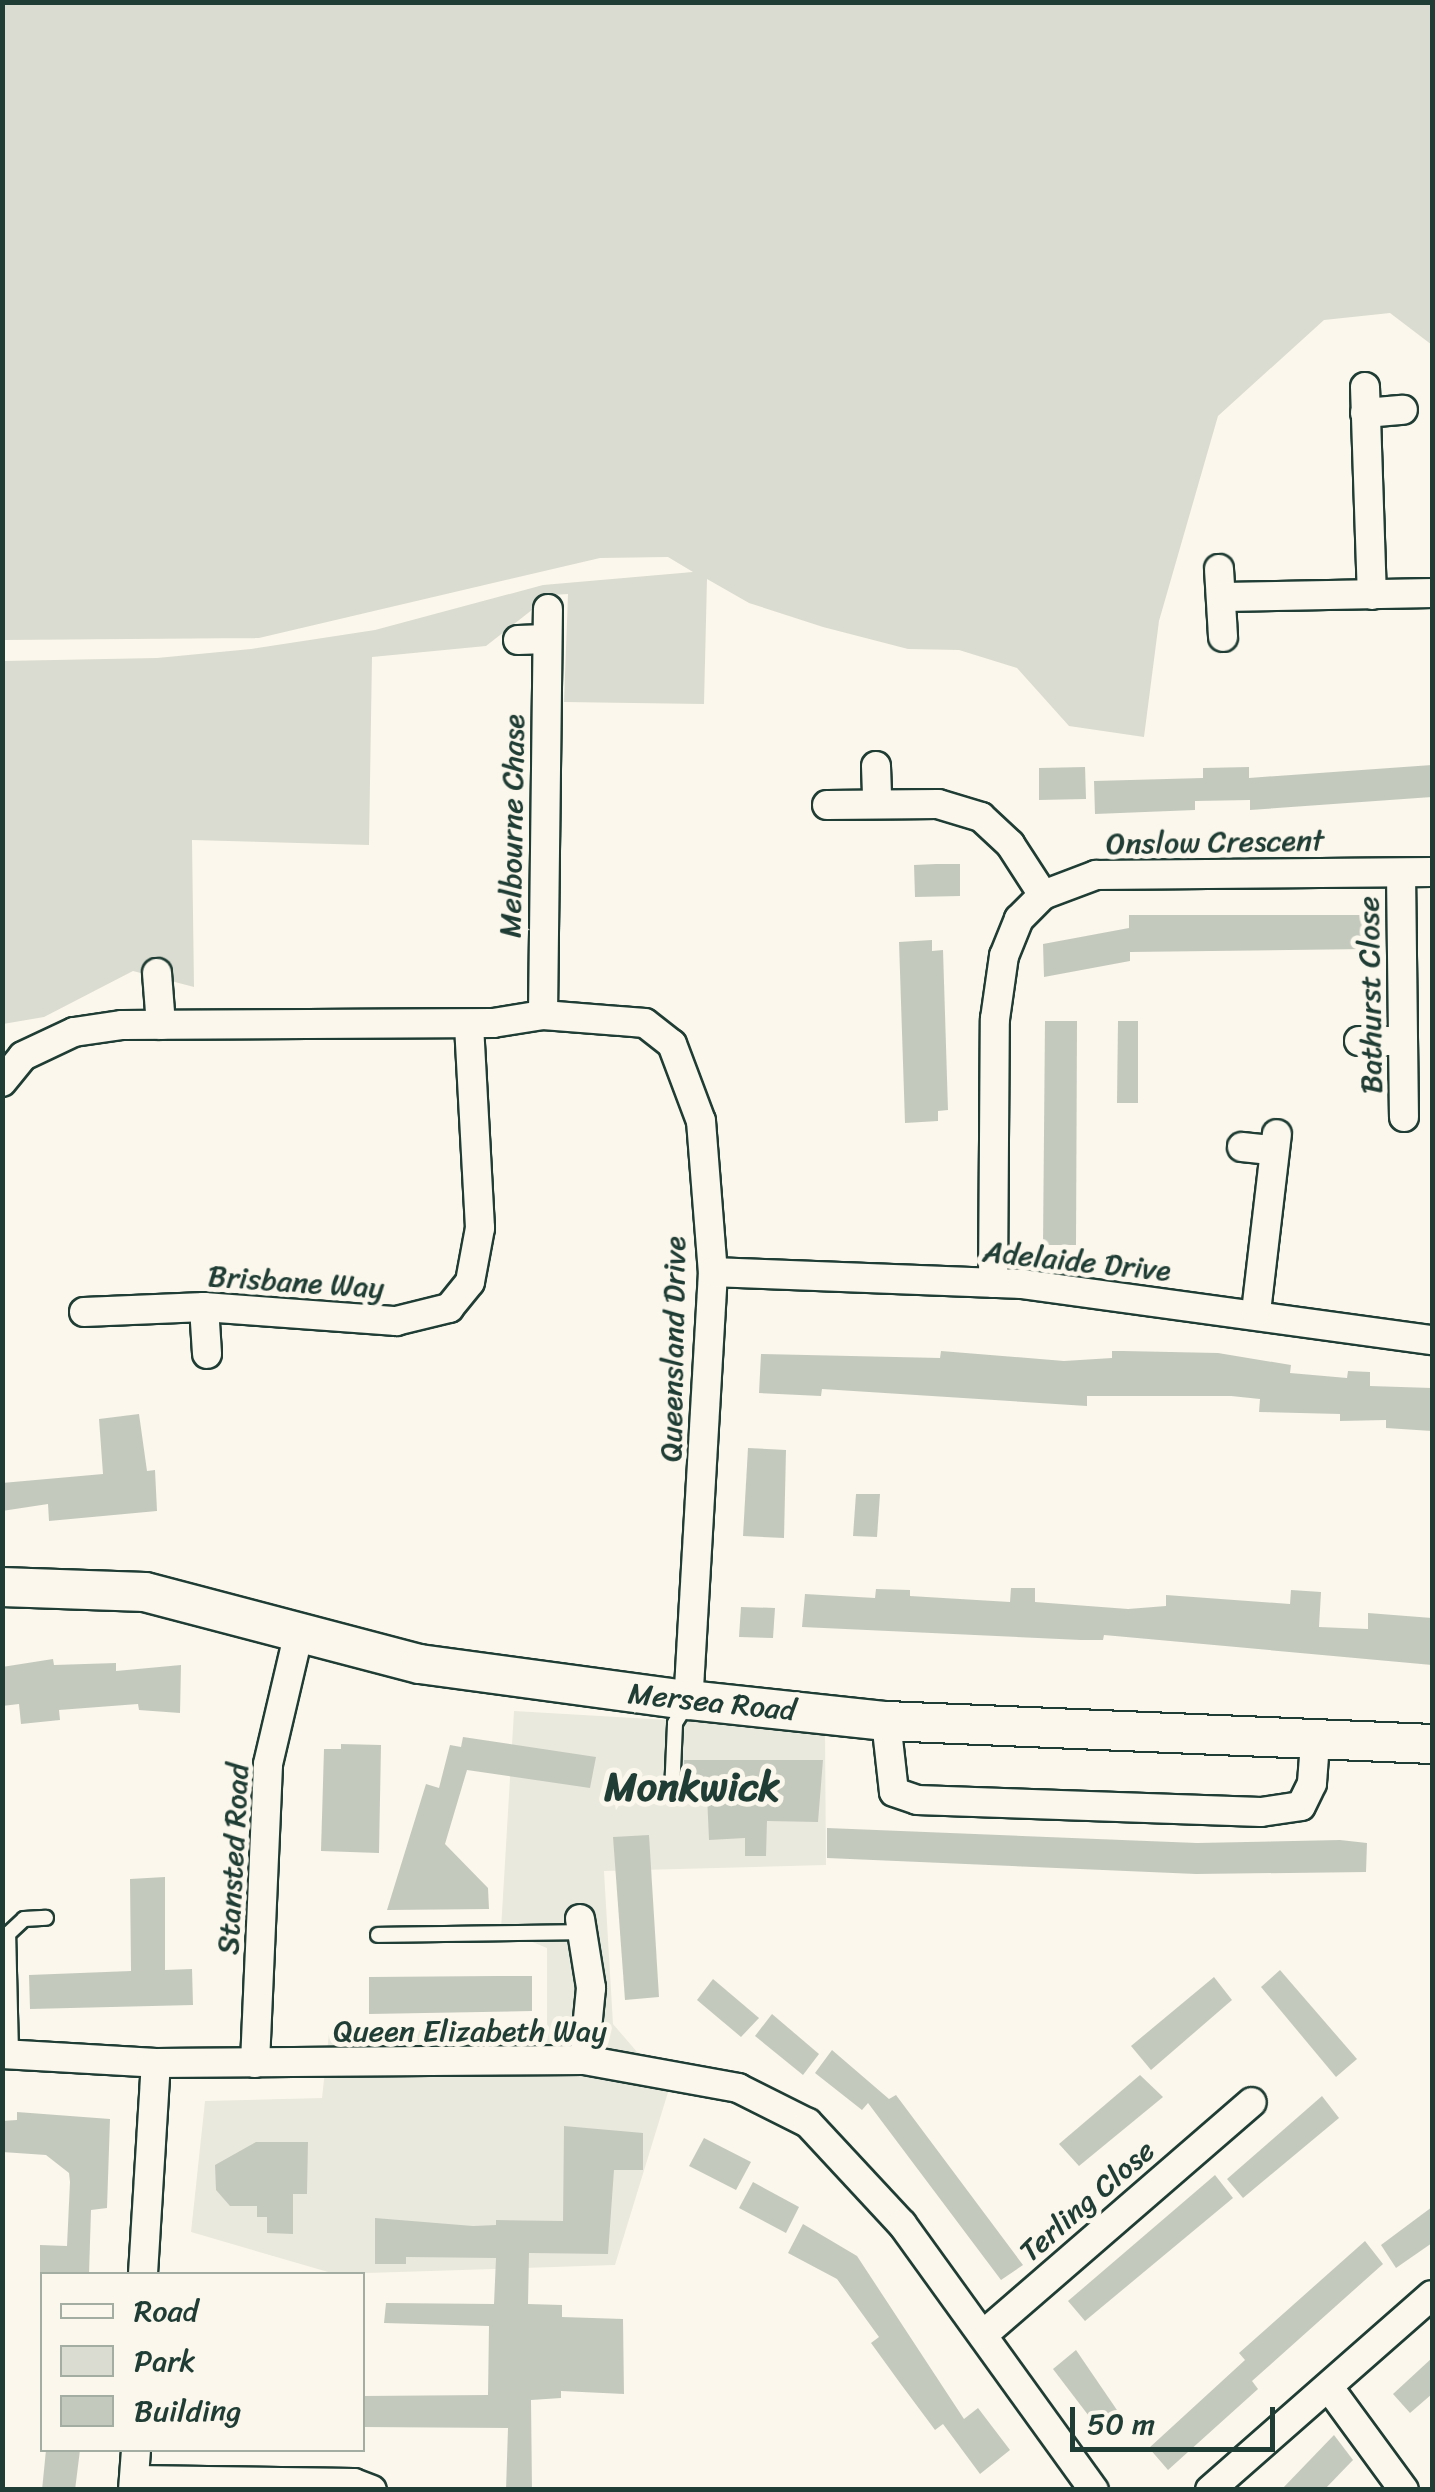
<!DOCTYPE html>
<style>
body{margin:0}
#map{position:relative;width:1435px;height:2492px;overflow:hidden;background:#fbf7ec;font-family:Sriracha,sans-serif}
div>[style]{position:absolute}
[style*='--x']{left:calc(var(--x)*1px);top:calc(var(--y)*1px);width:calc(var(--w)*1px);rotate:calc(var(--a)*1deg)}
.built>*{inset:0;background:#eae9de}
.green>*{inset:0;background:#dbdcd1}
.building>*{inset:0;background:#c4c9be}
.roads{filter:drop-shadow(2px 0 #1f3d34) drop-shadow(-2px 0 #1f3d34) drop-shadow(0 2px #1f3d34) drop-shadow(0 -2px #1f3d34)}
.lane>*{height:14px;margin:-7px;padding:0 7px;transform-origin:7px;border-radius:7px;background:#fbf7ec}
.street>*{height:28px;margin:-14px;padding:0 14px;transform-origin:14px;border-radius:14px;background:#fbf7ec}
.secondary>*{height:38px;margin:-19px;padding:0 19px;transform-origin:19px;border-radius:19px;background:#fbf7ec}
span{translate:-50% -50%;white-space:nowrap;text-align:center;line-height:1.15;-webkit-text-stroke:10px #fbf7ec;paint-order:stroke}
.street-label{font-size:30px;color:#1f3d34}
.district-label{font-size:40px;color:#1f3d34;font-weight:700}
.frame{position:absolute;inset:0;border:5px solid #1f3d34;pointer-events:none}
.legend{position:absolute;left:40px;top:2272px;width:325px;height:180px;box-sizing:border-box;background:#fbf7ec;border:2px solid #a3ada2;margin:0;padding:12px 18px;list-style:none;font-size:30px;color:#1f3d34}
.legend li{display:flex;align-items:center;gap:20px;height:50px}
.legend b{width:50px;border:2px solid #a3ada2}
.scale{position:absolute;left:1070px;top:2407px;width:205px;height:45px;box-sizing:border-box;border:5px solid #1f3d34;border-top:0;padding-left:12px;font-size:30px;line-height:35px;white-space:nowrap;color:#1f3d34;-webkit-text-stroke:8px #fbf7ec;paint-order:stroke}
</style>
<div id="map">
<div class="built">
<div style="clip-path:polygon(514px 1711px,825px 1729px,826px 1865px,604px 1871px,613px 2024px,669px 2089px,615px 2265px,335px 2274px,191px 2232px,205px 2101px,322px 2098px,329px 2033px,547px 2026px,547px 1948px,501px 1929px)"></div>
</div>
<div class="green">
<div style="clip-path:polygon(3px 3px,1432px 3px,1432px 345px,1390px 313px,1324px 320px,1218px 416px,1159px 621px,1144px 737px,1069px 726px,1017px 668px,959px 650px,908px 649px,823px 627px,749px 603px,707px 579px,704px 704px,564px 702px,568px 594px,551px 595px,486px 646px,372px 657px,369px 845px,192px 840px,194px 987px,133px 971px,44px 1017px,3px 1024px,3px 661px,157px 658px,251px 649px,375px 630px,543px 585px,693px 572px,668px 557px,600px 558px,259px 638px,3px 640px)"></div>
</div>
<div class="building">
<div style="clip-path:polygon(1432px 765px,1432px 797px,1250px 810px,1250px 800px,1195px 801px,1195px 810px,1095px 814px,1094px 781px,1203px 778px,1203px 768px,1249px 767px,1249px 778px)"></div>
<div style="clip-path:polygon(1085px 767px,1086px 799px,1039px 800px,1039px 768px)"></div>
<div style="clip-path:polygon(936px 864px,960px 864px,960px 896px,915px 897px,914px 865px)"></div>
<div style="clip-path:polygon(1129px 915px,1365px 915px,1366px 949px,1130px 952px,1130px 961px,1044px 977px,1043px 944px,1129px 928px)"></div>
<div style="clip-path:polygon(932px 940px,932px 951px,943px 950px,948px 1110px,938px 1111px,938px 1121px,905px 1123px,899px 942px)"></div>
<div style="clip-path:polygon(1045px 1021px,1077px 1021px,1076px 1245px,1043px 1245px)"></div>
<div style="clip-path:polygon(1118px 1021px,1138px 1021px,1138px 1103px,1117px 1103px)"></div>
<div style="clip-path:polygon(941px 1351px,1064px 1361px,1112px 1358px,1112px 1351px,1123px 1351px,1218px 1353px,1291px 1365px,1290px 1373px,1347px 1378px,1348px 1371px,1370px 1372px,1370px 1386px,1432px 1388px,1432px 1431px,1386px 1428px,1386px 1420px,1340px 1421px,1340px 1414px,1259px 1412px,1260px 1399px,1231px 1396px,1087px 1396px,1087px 1406px,822px 1389px,821px 1396px,759px 1393px,761px 1354px,940px 1358px)"></div>
<div style="clip-path:polygon(139px 1414px,147px 1471px,155px 1470px,157px 1511px,49px 1521px,48px 1504px,2px 1511px,2px 1483px,103px 1474px,99px 1419px)"></div>
<div style="clip-path:polygon(748px 1448px,786px 1450px,784px 1538px,743px 1536px)"></div>
<div style="clip-path:polygon(856px 1494px,880px 1494px,877px 1537px,853px 1536px)"></div>
<div style="clip-path:polygon(1011px 1588px,1035px 1588px,1035px 1602px,1128px 1609px,1166px 1606px,1166px 1595px,1290px 1604px,1291px 1590px,1321px 1592px,1319px 1627px,1368px 1629px,1368px 1613px,1432px 1618px,1432px 1665px,1104px 1635px,1103px 1640px,1081px 1640px,802px 1627px,805px 1594px,875px 1598px,876px 1589px,910px 1590px,910px 1596px,1010px 1602px)"></div>
<div style="clip-path:polygon(741px 1607px,775px 1608px,773px 1638px,739px 1637px)"></div>
<div style="clip-path:polygon(53px 1659px,54px 1665px,116px 1663px,116px 1671px,181px 1665px,180px 1713px,139px 1710px,138px 1704px,59px 1710px,60px 1720px,21px 1724px,19px 1704px,2px 1706px,2px 1667px)"></div>
<div style="clip-path:polygon(463px 1737px,596px 1757px,590px 1788px,467px 1770px,445px 1844px,488px 1888px,489px 1909px,387px 1910px,426px 1784px,439px 1788px,450px 1745px,461px 1747px)"></div>
<div style="clip-path:polygon(341px 1744px,381px 1745px,379px 1853px,321px 1851px,324px 1749px,341px 1749px)"></div>
<div style="clip-path:polygon(684px 1760px,823px 1760px,818px 1822px,767px 1821px,766px 1856px,745px 1856px,745px 1838px,709px 1840px,707px 1795px,685px 1795px)"></div>
<div style="clip-path:polygon(827px 1828px,1197px 1843px,1340px 1840px,1367px 1843px,1366px 1872px,1196px 1874px,827px 1858px)"></div>
<div style="clip-path:polygon(649px 1835px,659px 1997px,625px 2000px,613px 1837px)"></div>
<div style="clip-path:polygon(165px 1877px,165px 1970px,192px 1969px,193px 2005px,30px 2009px,29px 1975px,131px 1971px,130px 1879px)"></div>
<div style="clip-path:polygon(1280px 1970px,1357px 2059px,1336px 2077px,1261px 1987px)"></div>
<div style="clip-path:polygon(497px 1976px,532px 1976px,532px 2011px,369px 2014px,369px 1977px)"></div>
<div style="clip-path:polygon(1214px 1977px,1232px 2000px,1151px 2070px,1131px 2046px)"></div>
<div style="clip-path:polygon(713px 1979px,759px 2018px,741px 2037px,697px 2000px)"></div>
<div style="clip-path:polygon(772px 2014px,819px 2054px,803px 2075px,755px 2036px)"></div>
<div style="clip-path:polygon(832px 2050px,889px 2099px,896px 2095px,1023px 2265px,1001px 2280px,868px 2103px,862px 2110px,815px 2073px)"></div>
<div style="clip-path:polygon(1140px 2075px,1163px 2097px,1079px 2166px,1059px 2144px)"></div>
<div style="clip-path:polygon(1322px 2096px,1339px 2118px,1243px 2198px,1227px 2179px)"></div>
<div style="clip-path:polygon(17px 2112px,110px 2119px,107px 2208px,91px 2210px,89px 2274px,40px 2274px,40px 2245px,67px 2246px,70px 2182px,69px 2173px,46px 2155px,2px 2152px,2px 2121px,17px 2120px)"></div>
<div style="clip-path:polygon(564px 2126px,643px 2133px,643px 2170px,614px 2170px,608px 2254px,529px 2253px,528px 2304px,562px 2305px,562px 2317px,623px 2319px,624px 2394px,561px 2391px,561px 2398px,531px 2400px,532px 2490px,506px 2490px,508px 2428px,362px 2427px,362px 2396px,488px 2395px,489px 2326px,384px 2323px,386px 2303px,494px 2304px,496px 2258px,406px 2257px,406px 2264px,375px 2264px,375px 2218px,473px 2226px,496px 2225px,496px 2220px,563px 2221px)"></div>
<div style="clip-path:polygon(704px 2138px,751px 2162px,736px 2190px,689px 2166px)"></div>
<div style="clip-path:polygon(256px 2142px,308px 2142px,307px 2194px,293px 2194px,293px 2234px,267px 2233px,267px 2217px,257px 2217px,257px 2206px,230px 2206px,216px 2190px,215px 2165px)"></div>
<div style="clip-path:polygon(1215px 2175px,1233px 2198px,1085px 2321px,1068px 2301px)"></div>
<div style="clip-path:polygon(753px 2182px,799px 2207px,786px 2233px,739px 2208px)"></div>
<div style="clip-path:polygon(1432px 2207px,1432px 2243px,1396px 2268px,1381px 2245px)"></div>
<div style="clip-path:polygon(803px 2224px,857px 2256px,964px 2419px,978px 2408px,1010px 2450px,980px 2474px,943px 2424px,935px 2430px,900px 2383px,871px 2343px,879px 2337px,837px 2279px,788px 2253px)"></div>
<div style="clip-path:polygon(1365px 2241px,1383px 2264px,1252px 2381px,1258px 2389px,1168px 2470px,1149px 2448px,1245px 2360px,1239px 2353px)"></div>
<div style="clip-path:polygon(1076px 2350px,1119px 2413px,1098px 2428px,1053px 2369px)"></div>
<div style="clip-path:polygon(1432px 2358px,1432px 2394px,1410px 2413px,1393px 2394px)"></div>
<div style="clip-path:polygon(1334px 2435px,1353px 2460px,1324px 2490px,1281px 2490px)"></div>
<div style="clip-path:polygon(46px 2450px,80px 2450px,75px 2490px,42px 2490px)"></div>
</div>
<div class="roads">
<div class="lane">
<div style="--x:672;--y:1793;--w:70;--a:-87.5"></div>
<div style="--x:675;--y:1723;--w:25;--a:-58"></div>
<div style="--x:378;--y:1935;--w:206;--a:-0.8"></div>
<div style="--x:11;--y:2053;--w:119;--a:-91.4"></div>
<div style="--x:8;--y:1934;--w:22;--a:-43"></div>
<div style="--x:24;--y:1919;--w:22;--a:-3"></div>
</div>
<div class="street">
<div style="--x:1365;--y:387;--w:208;--a:88.1"></div>
<div style="--x:1365;--y:413;--w:38;--a:-5"></div>
<div style="--x:1219;--y:569;--w:68;--a:86.6"></div>
<div style="--x:1225;--y:597;--w:207;--a:-1.1"></div>
<div style="--x:518;--y:640;--w:29;--a:-2"></div>
<div style="--x:876;--y:766;--w:37;--a:88"></div>
<div style="--x:827;--y:805;--w:111;--a:-0.5"></div>
<div style="--x:938;--y:804;--w:45;--a:16.8"></div>
<div style="--x:981;--y:817;--w:40;--a:43"></div>
<div style="--x:1010;--y:844;--w:61;--a:57.1"></div>
<div style="--x:1401;--y:873;--w:244;--a:89.3"></div>
<div style="--x:157;--y:973;--w:52;--a:85.6"></div>
<div style="--x:543;--y:1015;--w:406;--a:-89.3"></div>
<div style="--x:1359;--y:1041;--w:44;--a:0"></div>
<div style="--x:2;--y:1082;--w:33;--a:-51"></div>
<div style="--x:23;--y:1056;--w:56;--a:-25.2"></div>
<div style="--x:74;--y:1032;--w:49;--a:-8.3"></div>
<div style="--x:122;--y:1025;--w:371;--a:-0.3"></div>
<div style="--x:493;--y:1023;--w:51;--a:-9.1"></div>
<div style="--x:543;--y:1015;--w:102;--a:4.5"></div>
<div style="--x:645;--y:1023;--w:34;--a:38"></div>
<div style="--x:672;--y:1044;--w:82;--a:69.4"></div>
<div style="--x:701;--y:1121;--w:151;--a:85.5"></div>
<div style="--x:713;--y:1272;--w:429;--a:93.3"></div>
<div style="--x:1242;--y:1147;--w:31;--a:6"></div>
<div style="--x:713;--y:1272;--w:309;--a:2.2"></div>
<div style="--x:1022;--y:1284;--w:414;--a:7.8"></div>
<div style="--x:993;--y:1283;--w:264;--a:-89.6"></div>
<div style="--x:995;--y:1019;--w:64;--a:-81.9"></div>
<div style="--x:1004;--y:956;--w:40;--a:-68"></div>
<div style="--x:1019;--y:919;--w:34;--a:-45"></div>
<div style="--x:1043;--y:895;--w:57;--a:-20.7"></div>
<div style="--x:1096;--y:875;--w:336;--a:-0.5"></div>
<div style="--x:204;--y:1307;--w:47;--a:86.3"></div>
<div style="--x:84;--y:1312;--w:120;--a:-2.4"></div>
<div style="--x:204;--y:1307;--w:193;--a:4.2"></div>
<div style="--x:396;--y:1321;--w:55;--a:-13.8"></div>
<div style="--x:449;--y:1308;--w:33;--a:-51"></div>
<div style="--x:470;--y:1282;--w:55;--a:-79.5"></div>
<div style="--x:480;--y:1228;--w:204;--a:-93.1"></div>
<div style="--x:1256;--y:1312;--w:179;--a:-83.3"></div>
<div style="--x:886;--y:1721;--w:71;--a:83.6"></div>
<div style="--x:894;--y:1792;--w:24;--a:19"></div>
<div style="--x:917;--y:1800;--w:344;--a:2"></div>
<div style="--x:1261;--y:1812;--w:40;--a:-8.5"></div>
<div style="--x:1301;--y:1806;--w:25;--a:-64"></div>
<div style="--x:1312;--y:1783;--w:40;--a:-85.7"></div>
<div style="--x:580;--y:1919;--w:70;--a:80.9"></div>
<div style="--x:591;--y:1988;--w:72;--a:95.6"></div>
<div style="--x:2;--y:2054;--w:154;--a:3.3"></div>
<div style="--x:156;--y:2063;--w:428;--a:-0.4"></div>
<div style="--x:584;--y:2060;--w:157;--a:10.3"></div>
<div style="--x:738;--y:2088;--w:78;--a:26.6"></div>
<div style="--x:808;--y:2123;--w:138;--a:47.1"></div>
<div style="--x:902;--y:2224;--w:328;--a:54.2"></div>
<div style="--x:255;--y:2063;--w:299;--a:-87.5"></div>
<div style="--x:268;--y:1764;--w:131;--a:-76.8"></div>
<div style="--x:143;--y:2274;--w:211;--a:-86.5"></div>
<div style="--x:984;--y:2334;--w:354;--a:-40.9"></div>
<div style="--x:1330;--y:2389;--w:125;--a:53.8"></div>
<div style="--x:134;--y:2480;--w:220;--a:0.8"></div>
<div style="--x:354;--y:2483;--w:19;--a:21"></div>
<div style="--x:133;--y:2490;--w:40;--a:-85.7"></div>
<div style="--x:1210;--y:2490;--w:295;--a:-41.3"></div>
</div>
<div class="secondary">
<div style="--x:2;--y:1587;--w:143;--a:2"></div>
<div style="--x:145;--y:1592;--w:284;--a:14.7"></div>
<div style="--x:420;--y:1664;--w:270;--a:7.7"></div>
<div style="--x:688;--y:1700;--w:199;--a:6.1"></div>
<div style="--x:886;--y:1721;--w:546;--a:2.41"></div>
</div>
</div>
<div class="street-label">
<span style="left:512px;top:826px;rotate:-89deg">Melbourne Chase</span>
<span style="left:1215px;top:842px;rotate:-1deg">Onslow Crescent</span>
<span style="left:1370px;top:995px;rotate:-91deg">Bathurst Close</span>
<span style="left:1077px;top:1261px;rotate:6deg">Adelaide Drive</span>
<span style="left:296px;top:1282px;rotate:4deg">Brisbane Way</span>
<span style="left:673px;top:1349px;rotate:-89deg">Queensland Drive</span>
<span style="left:712px;top:1702px;rotate:6deg">Mersea Road</span>
<span style="left:233px;top:1859px;rotate:-87deg">Stansted Road</span>
<span style="left:470px;top:2031px">Queen Elizabeth Way</span>
<span style="left:1087px;top:2201px;rotate:-41deg">Terling Close</span>
</div>
<div class="district-label">
<span style="left:692px;top:1787px">Monkwick</span>
</div>
<div class="frame"></div>
<ul class="legend">
<li><b style="height:12px;background:#fbf7ec"></b>Road</li>
<li><b style="height:28px;background:#dbdcd1"></b>Park</li>
<li><b style="height:28px;background:#c4c9be"></b>Building</li>
</ul>
<div class="scale">50 m</div>
</div>
